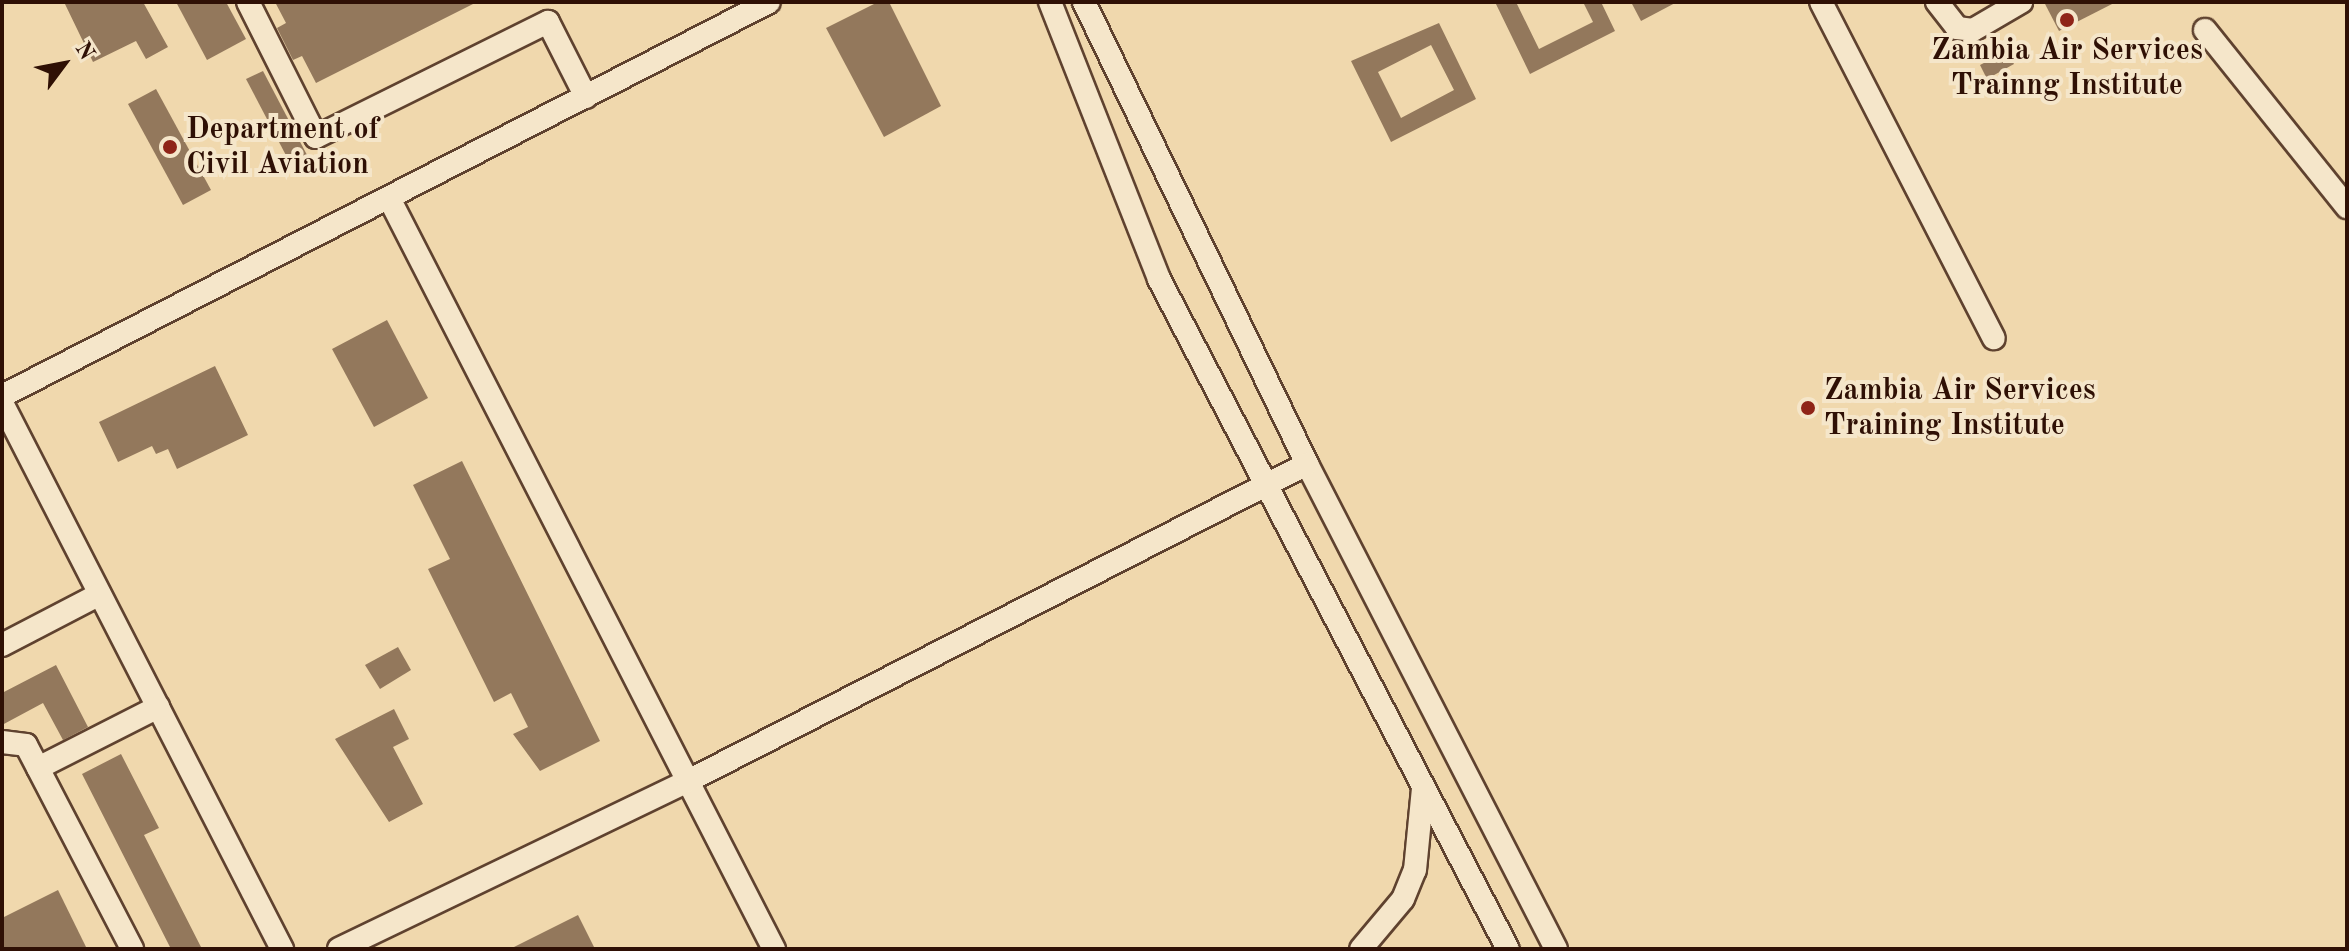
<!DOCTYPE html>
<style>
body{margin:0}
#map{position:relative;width:2349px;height:951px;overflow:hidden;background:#f0d8ad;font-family:"Old Standard TT",serif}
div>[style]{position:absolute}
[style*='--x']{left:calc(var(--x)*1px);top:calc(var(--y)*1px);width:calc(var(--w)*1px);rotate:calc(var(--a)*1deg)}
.building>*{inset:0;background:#93785c}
.roads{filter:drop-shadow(2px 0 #5f422f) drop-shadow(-2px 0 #5f422f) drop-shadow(0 2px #5f422f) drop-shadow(0 -2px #5f422f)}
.minor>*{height:22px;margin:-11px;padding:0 11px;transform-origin:11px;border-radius:11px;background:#f5e6ca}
.dots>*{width:22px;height:22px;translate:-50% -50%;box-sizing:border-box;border:4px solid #f5e6ca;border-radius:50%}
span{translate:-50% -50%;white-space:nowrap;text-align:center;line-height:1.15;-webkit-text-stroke:8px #f5e6ca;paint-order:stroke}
.poi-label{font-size:30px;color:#2f1005;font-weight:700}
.left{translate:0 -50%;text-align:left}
.frame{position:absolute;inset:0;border:4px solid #2f1005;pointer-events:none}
.north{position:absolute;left:24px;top:24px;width:80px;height:80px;-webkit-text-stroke:6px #f5e6ca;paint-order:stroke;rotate:58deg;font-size:22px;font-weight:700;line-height:32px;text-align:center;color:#2f1005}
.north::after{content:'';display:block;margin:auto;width:28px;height:36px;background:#2f1005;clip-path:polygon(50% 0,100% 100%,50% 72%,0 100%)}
</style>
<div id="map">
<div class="building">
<div style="clip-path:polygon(64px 2px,143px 2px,168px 47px,146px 59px,136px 41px,93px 62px)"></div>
<div style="clip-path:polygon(176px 2px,226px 2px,246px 39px,207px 60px)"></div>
<div style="clip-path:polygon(275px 2px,477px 2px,316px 83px,302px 56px,293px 60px,277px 28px,286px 23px)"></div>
<div style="clip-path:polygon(878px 2px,889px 2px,941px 106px,884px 137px,826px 28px)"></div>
<div style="clip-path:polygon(1495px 2px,1516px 2px,1539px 49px,1593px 22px,1583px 2px,1601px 2px,1615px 31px,1530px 74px)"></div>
<div style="clip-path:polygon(1631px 2px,1677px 2px,1641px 21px)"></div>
<div style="clip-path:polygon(2044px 2px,2116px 2px,2059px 31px)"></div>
<div style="clip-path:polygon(evenodd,1439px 23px,1476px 99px,1391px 142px,1351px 61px,1439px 23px,1431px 45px,1454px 90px,1401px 118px,1378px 72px,1431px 45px)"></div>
<div style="clip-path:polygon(2007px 51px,2014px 64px,1987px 79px,1980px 65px)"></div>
<div style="clip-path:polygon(263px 71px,307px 155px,290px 163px,246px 79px)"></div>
<div style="clip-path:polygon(156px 89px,211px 190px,183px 205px,128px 104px)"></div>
<div style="clip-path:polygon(387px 320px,428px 398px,374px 427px,332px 349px)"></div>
<div style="clip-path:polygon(215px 366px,248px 435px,177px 469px,168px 449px,156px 454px,152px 446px,118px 462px,99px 422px)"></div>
<div style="clip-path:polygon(462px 461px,600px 741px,540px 771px,513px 734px,528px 727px,511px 693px,494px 702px,428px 569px,450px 559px,413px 485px)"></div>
<div style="clip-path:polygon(398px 647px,411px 670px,380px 689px,365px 665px)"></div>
<div style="clip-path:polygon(56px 665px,88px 727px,63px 740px,43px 703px,2px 725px,2px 693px)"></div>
<div style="clip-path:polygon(394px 709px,409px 739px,393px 747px,423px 804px,389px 822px,335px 739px)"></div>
<div style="clip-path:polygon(121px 754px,159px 828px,144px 835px,202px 949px,171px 949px,82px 774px)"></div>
<div style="clip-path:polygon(58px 890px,87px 949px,2px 949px,2px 918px)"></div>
<div style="clip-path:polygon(578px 915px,595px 949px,510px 949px)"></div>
</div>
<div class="roads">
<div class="minor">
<div style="--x:248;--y:2;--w:151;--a:63.3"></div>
<div style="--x:316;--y:137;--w:259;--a:-26.4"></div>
<div style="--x:548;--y:22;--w:84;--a:63.1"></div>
<div style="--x:1050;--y:2;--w:298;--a:68.5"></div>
<div style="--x:1159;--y:279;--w:755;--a:62.49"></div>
<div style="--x:1084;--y:2;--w:513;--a:64.23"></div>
<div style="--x:1307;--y:464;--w:545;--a:62.82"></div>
<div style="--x:1821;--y:2;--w:378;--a:62.8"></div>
<div style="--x:1937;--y:2;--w:33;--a:52"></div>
<div style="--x:1957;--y:28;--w:16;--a:7"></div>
<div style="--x:1973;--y:30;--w:56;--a:-30.3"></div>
<div style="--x:2205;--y:30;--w:227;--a:51.3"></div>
<div style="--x:390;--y:200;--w:842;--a:62.86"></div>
<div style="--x:2;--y:396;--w:862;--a:-27.19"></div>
<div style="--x:2;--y:403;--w:614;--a:62.85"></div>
<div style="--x:2;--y:645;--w:110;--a:-27.5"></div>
<div style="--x:2;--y:742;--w:24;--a:7"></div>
<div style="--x:26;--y:745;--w:230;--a:62.5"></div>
<div style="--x:38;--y:768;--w:135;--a:-26.9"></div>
<div style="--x:339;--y:949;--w:387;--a:-25.7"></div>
<div style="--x:688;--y:781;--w:695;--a:-27.12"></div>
<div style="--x:1361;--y:949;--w:65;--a:-50"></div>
<div style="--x:1403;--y:899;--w:31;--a:-68"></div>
<div style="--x:1415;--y:870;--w:81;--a:-84.4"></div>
</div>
</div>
<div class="dots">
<div style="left:2067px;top:20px;background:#8f2418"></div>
<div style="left:170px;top:147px;background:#8f2418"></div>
<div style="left:1808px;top:408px;background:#8f2418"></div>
</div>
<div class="poi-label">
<span style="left:2067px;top:68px">Zambia Air Services<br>Trainng Institute</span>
<span class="left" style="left:186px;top:147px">Department of<br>Civil Aviation</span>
<span class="left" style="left:1824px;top:408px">Zambia Air Services<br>Training Institute</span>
</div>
<div class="frame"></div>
<div class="north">N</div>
</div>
